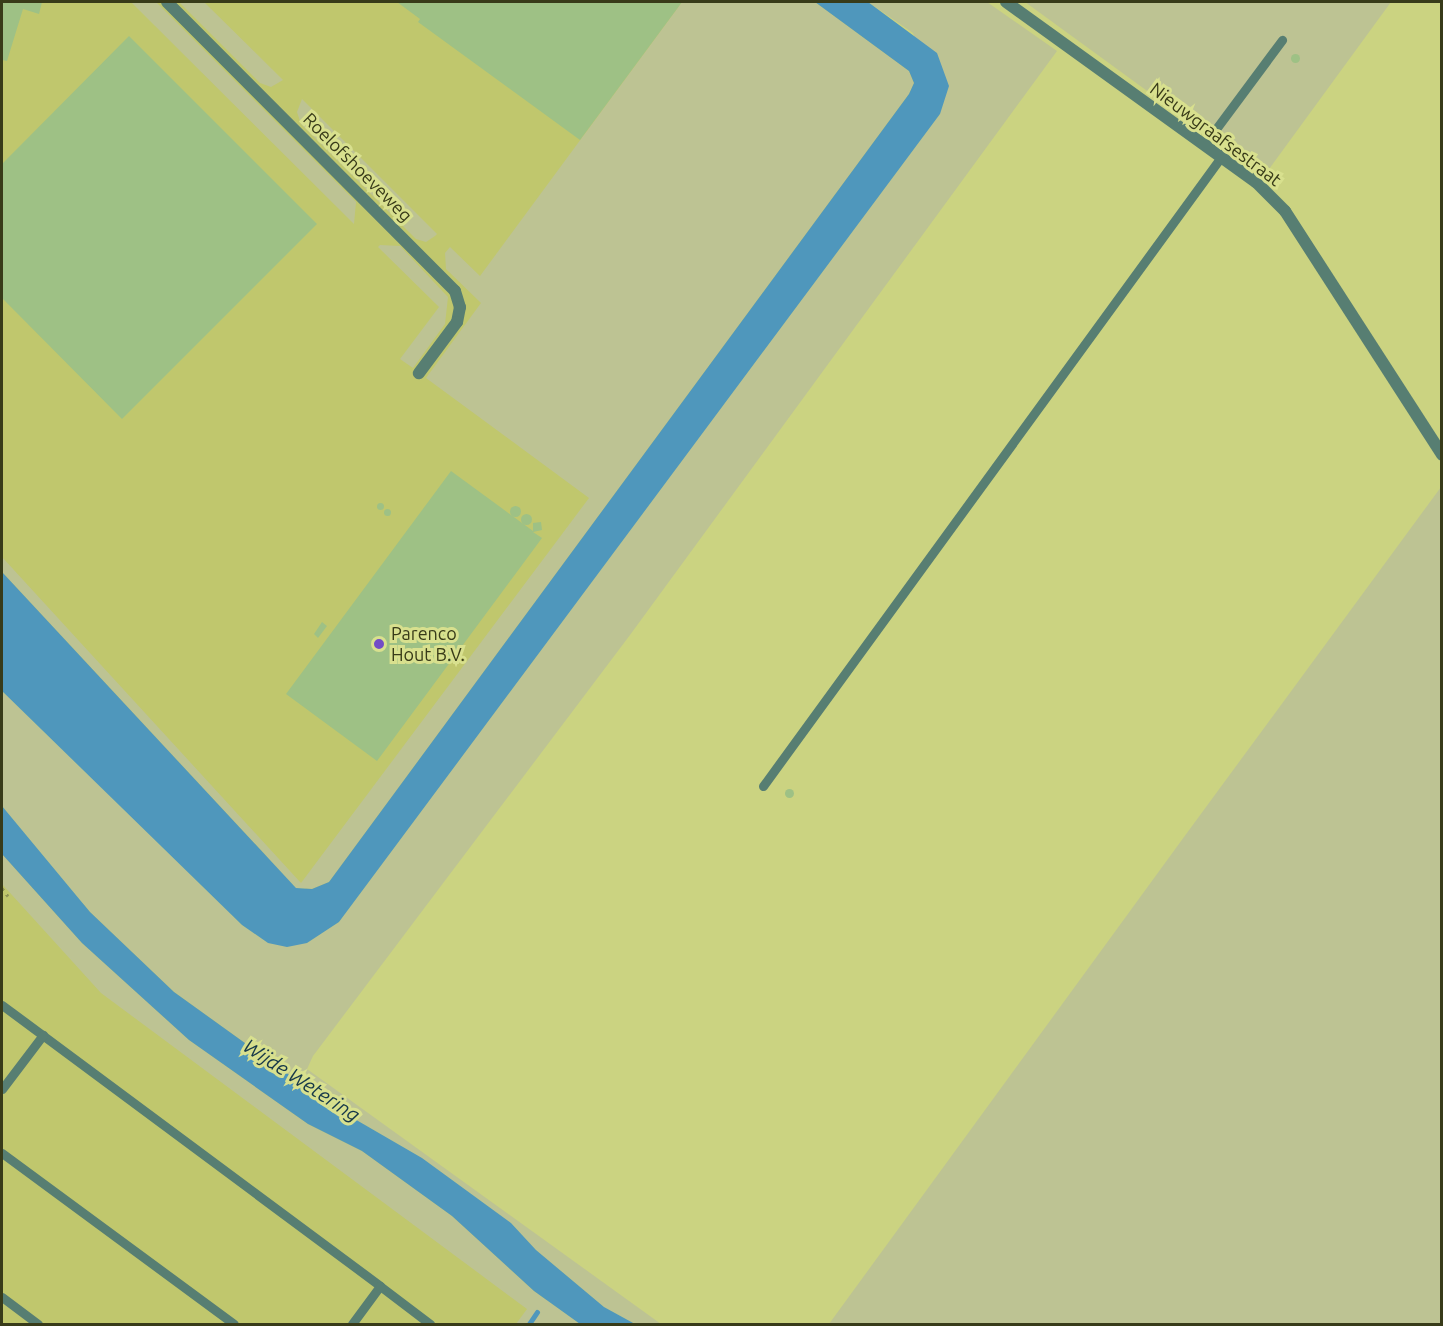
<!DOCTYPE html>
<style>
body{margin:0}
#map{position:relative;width:1443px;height:1326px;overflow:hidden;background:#cbd381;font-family:Ubuntu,sans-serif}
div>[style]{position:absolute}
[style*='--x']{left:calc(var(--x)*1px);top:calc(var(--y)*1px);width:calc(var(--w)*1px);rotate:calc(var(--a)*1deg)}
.built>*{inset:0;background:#c0c76d}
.green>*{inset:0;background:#bdc393}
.water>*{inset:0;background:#4f97bc}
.stream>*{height:4.5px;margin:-2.25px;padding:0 2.25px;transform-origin:2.25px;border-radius:2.25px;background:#4f97bc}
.building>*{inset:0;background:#9ec185}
.round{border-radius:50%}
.path>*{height:3px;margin-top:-1.5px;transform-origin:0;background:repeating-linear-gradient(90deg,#8d9355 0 3px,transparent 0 7.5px)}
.lane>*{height:9px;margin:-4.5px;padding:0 4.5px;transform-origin:4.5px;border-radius:4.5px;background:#577e72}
.street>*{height:12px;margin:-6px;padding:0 6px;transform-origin:6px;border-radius:6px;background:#577e72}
.dots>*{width:16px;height:16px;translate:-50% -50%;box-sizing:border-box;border:3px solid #d8e08e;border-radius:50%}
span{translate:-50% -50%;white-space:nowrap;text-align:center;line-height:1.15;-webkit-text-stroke:6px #d8e08e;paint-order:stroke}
.street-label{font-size:18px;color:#383b19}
.poi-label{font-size:18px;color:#383b19}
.left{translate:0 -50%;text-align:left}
.water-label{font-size:20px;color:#173849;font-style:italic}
.frame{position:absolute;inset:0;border:3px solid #383b19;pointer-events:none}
</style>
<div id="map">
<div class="built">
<div style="clip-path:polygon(2px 2px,836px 2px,937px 76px,332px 910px,2px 640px)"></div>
<div style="clip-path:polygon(2px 838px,555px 1287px,531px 1324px,2px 1324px)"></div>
</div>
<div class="green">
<div style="clip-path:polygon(131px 2px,156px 2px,356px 202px,354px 224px)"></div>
<div style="clip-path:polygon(179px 2px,204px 2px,283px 80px,271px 87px,260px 83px)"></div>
<div style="clip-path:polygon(682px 2px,815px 2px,909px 71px,914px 83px,909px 94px,329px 882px,312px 889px,296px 888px,2px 572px,2px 557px,301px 883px,589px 498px,426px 378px,481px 303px,446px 269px,445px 253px,450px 247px,480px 276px)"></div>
<div style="clip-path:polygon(868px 2px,987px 2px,1057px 51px,630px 635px,313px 1056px,307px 1069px,661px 1324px,635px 1324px,604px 1307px,536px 1250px,511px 1223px,422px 1158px,334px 1107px,174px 992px,90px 912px,2px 806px,2px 691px,242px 925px,268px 943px,307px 943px,339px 922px,940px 114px,913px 33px)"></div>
<div style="clip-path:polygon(1025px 2px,1391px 2px,1264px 176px)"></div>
<div style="clip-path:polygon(302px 99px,437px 234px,435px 236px,426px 242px,416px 239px,301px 124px,297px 112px)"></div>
<div style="clip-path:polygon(380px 245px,400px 246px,448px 297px,445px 324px,413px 368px,400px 359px,439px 307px,378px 247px)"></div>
<div style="clip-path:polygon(1441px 487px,1441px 1324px,829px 1324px,1184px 837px)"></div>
<div style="clip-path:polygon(2px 854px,82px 943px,189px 1040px,308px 1124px,362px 1151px,452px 1216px,534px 1291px,580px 1324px,516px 1324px,527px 1309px,101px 993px,2px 884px)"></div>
</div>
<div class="water">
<div style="clip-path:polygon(815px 2px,868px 2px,937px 53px,949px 86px,940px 114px,339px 922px,307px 943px,287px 947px,268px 943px,242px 925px,2px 691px,2px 572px,296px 888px,312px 889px,329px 882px,909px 94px,914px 83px,909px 71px)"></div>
<div style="clip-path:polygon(2px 806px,90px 912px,174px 992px,334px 1107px,422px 1158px,511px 1223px,536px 1250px,604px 1307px,635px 1324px,580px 1324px,534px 1291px,452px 1216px,362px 1151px,308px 1124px,189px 1040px,82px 943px,2px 854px)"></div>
</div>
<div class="stream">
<div style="--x:529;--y:1324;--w:14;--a:-56"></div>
</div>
<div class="building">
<div style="clip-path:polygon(2px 2px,42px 2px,39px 14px,23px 9px,7px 61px,2px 60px)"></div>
<div style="clip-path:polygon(397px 2px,682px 2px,580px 140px,418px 22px,420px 19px)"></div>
<div style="clip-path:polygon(129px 36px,317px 224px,122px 419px,2px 298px,2px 164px)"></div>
<div class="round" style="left:1290.5px;top:53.5px;width:9px;height:9px"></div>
<div style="clip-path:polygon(451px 471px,533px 531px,533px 523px,541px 522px,542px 530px,533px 532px,542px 538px,377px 761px,286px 694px)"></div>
<div class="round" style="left:376.5px;top:502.5px;width:7px;height:7px"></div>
<div class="round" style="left:509.5px;top:505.5px;width:11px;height:11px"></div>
<div class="round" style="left:383.5px;top:508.5px;width:7px;height:7px"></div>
<div class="round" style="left:520.5px;top:513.5px;width:11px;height:11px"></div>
<div style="clip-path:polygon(322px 622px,327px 626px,318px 638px,314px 634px)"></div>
<div class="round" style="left:784.5px;top:788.5px;width:9px;height:9px"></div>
</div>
<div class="path">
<div style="--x:2;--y:888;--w:10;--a:53"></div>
</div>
<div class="lane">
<div style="--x:1204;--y:145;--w:131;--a:-53.4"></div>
<div style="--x:763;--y:786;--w:778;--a:-53.94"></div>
<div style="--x:2;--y:1005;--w:471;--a:36.6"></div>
<div style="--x:2;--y:1089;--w:68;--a:-52.8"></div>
<div style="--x:2;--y:1153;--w:288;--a:36.4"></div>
<div style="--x:2;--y:1297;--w:45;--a:36.9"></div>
<div style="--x:352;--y:1324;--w:47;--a:-53.6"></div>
<div style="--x:380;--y:1286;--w:63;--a:37.2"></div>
</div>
<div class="street">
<div style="--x:167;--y:2;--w:408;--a:45.1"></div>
<div style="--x:455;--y:291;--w:17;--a:73"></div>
<div style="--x:460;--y:307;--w:15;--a:101"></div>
<div style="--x:457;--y:322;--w:64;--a:126.7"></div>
<div style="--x:1006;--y:2;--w:308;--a:35.8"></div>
<div style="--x:1256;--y:182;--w:41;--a:45"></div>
<div style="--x:1285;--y:211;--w:290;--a:57.2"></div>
</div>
<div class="dots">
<div style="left:379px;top:644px;background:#724dc6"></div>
</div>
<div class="street-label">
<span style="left:1216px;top:134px;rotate:37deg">Nieuwgraafsestraat</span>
<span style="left:358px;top:167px;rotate:45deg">Roelofshoeveweg</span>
</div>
<div class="poi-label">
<span class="left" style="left:391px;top:644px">Parenco<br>Hout B.V.</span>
</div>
<div class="water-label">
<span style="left:302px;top:1080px;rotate:33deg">Wijde Wetering</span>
</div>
<div class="frame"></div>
</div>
